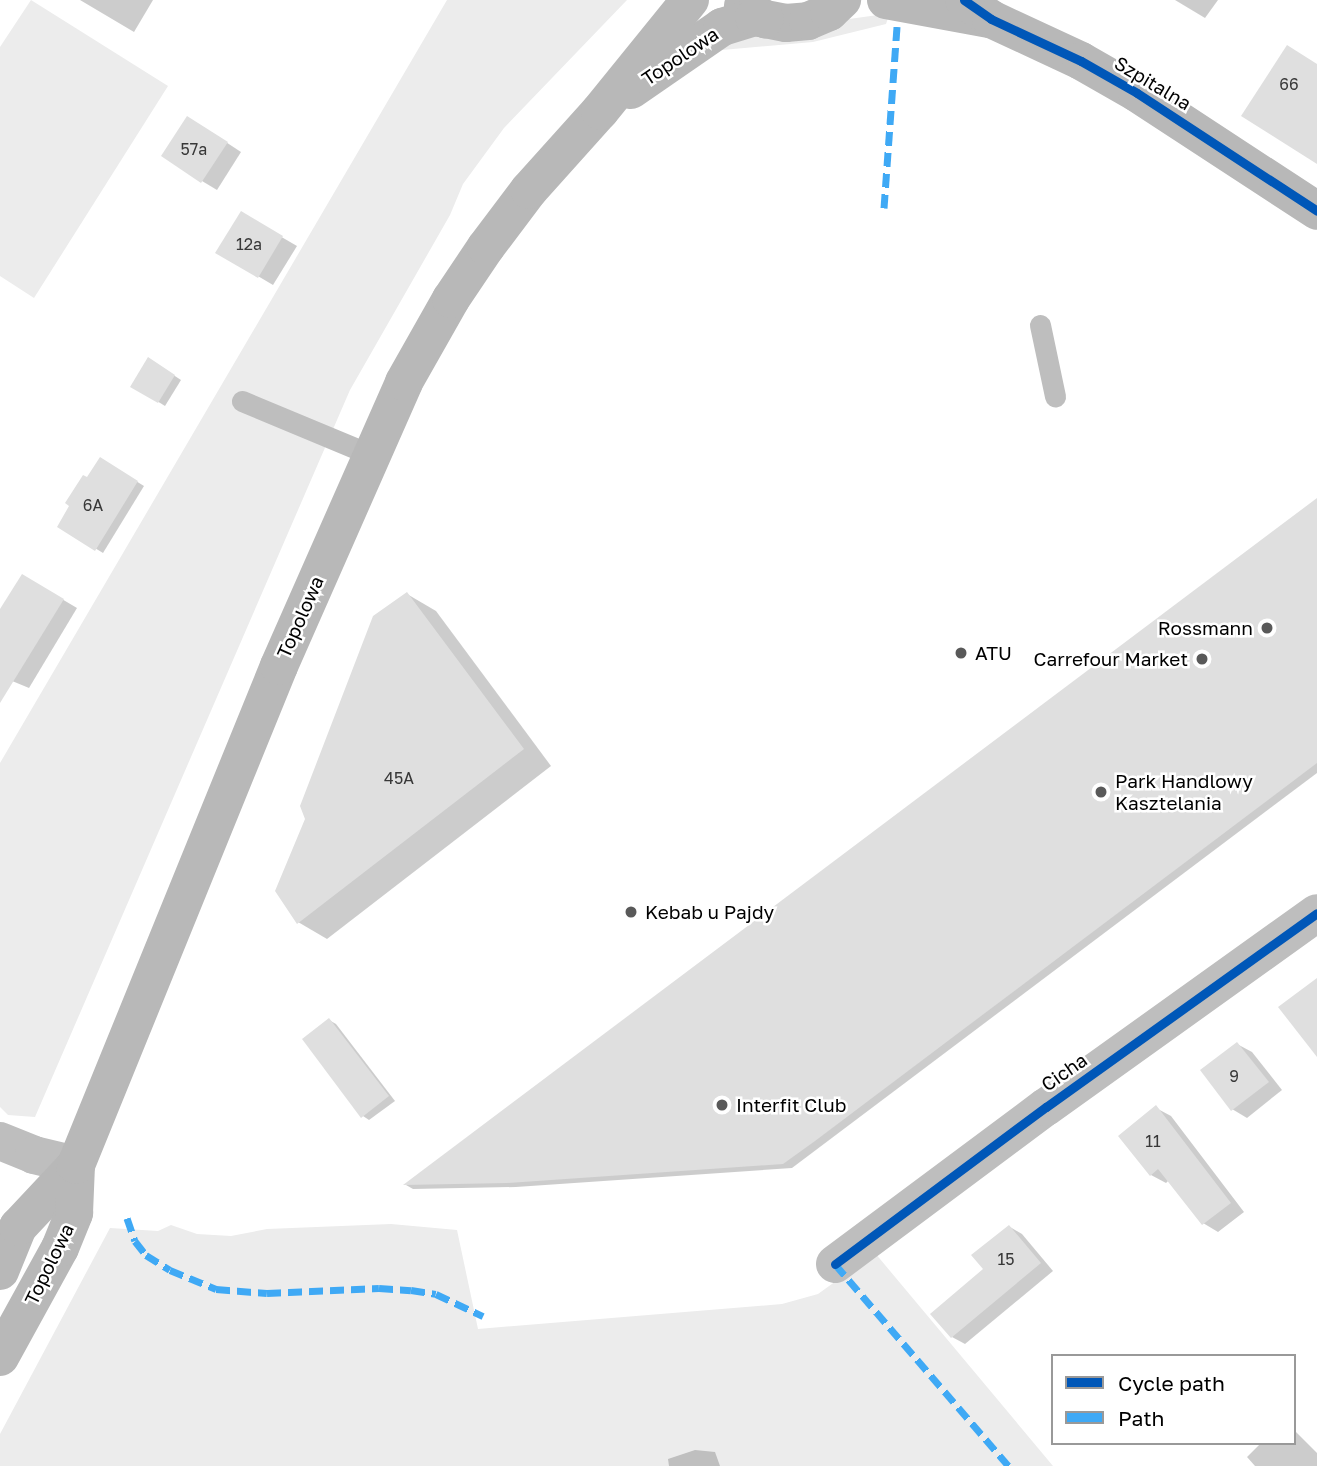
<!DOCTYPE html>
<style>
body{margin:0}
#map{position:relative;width:1317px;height:1466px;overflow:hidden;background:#fff;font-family:"Golos Text",sans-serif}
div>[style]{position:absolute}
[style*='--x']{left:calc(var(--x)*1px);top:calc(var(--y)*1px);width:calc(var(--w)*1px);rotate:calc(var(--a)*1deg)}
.green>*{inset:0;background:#ececec}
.water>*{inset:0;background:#bfbfbf}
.shadow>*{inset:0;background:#0003}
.building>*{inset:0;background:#dfdfdf}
.lane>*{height:21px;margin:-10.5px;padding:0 10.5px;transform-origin:10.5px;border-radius:10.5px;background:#bebebe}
.street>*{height:38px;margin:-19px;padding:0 19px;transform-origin:19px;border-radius:19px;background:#bebebe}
.secondary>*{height:38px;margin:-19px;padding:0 19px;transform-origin:19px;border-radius:19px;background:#b8b8b8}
.quiet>*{height:7px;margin-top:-3.5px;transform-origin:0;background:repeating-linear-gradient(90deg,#3fa9f5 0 14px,transparent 0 21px)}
.cycleway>*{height:9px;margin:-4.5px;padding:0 4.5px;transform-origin:4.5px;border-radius:4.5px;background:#0057b8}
.dots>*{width:19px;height:19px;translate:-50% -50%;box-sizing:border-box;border:4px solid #fff;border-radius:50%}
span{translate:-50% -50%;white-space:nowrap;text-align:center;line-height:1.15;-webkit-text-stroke:5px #fff;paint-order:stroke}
.number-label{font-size:16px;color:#383838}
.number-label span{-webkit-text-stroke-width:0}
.street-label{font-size:19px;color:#000}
.poi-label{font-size:19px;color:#000}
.right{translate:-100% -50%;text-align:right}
.left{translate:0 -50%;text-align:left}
.legend{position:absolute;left:1051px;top:1354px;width:245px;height:91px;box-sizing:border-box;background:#fff;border:2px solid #999;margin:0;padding:9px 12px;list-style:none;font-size:21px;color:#000}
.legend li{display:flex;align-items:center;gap:14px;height:35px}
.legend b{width:35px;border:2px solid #999}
</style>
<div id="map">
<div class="green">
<div style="clip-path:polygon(31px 0,168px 86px,34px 298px,0 276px,0 47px)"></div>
<div style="clip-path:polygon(447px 0,627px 0,504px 128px,463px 184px,450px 215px,350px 390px,35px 1117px,8px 1115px,0 1107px,0 763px)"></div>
<div style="clip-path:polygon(878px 15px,888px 18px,886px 24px,813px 42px,722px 50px,733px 35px)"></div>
<div style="clip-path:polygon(391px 1224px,457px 1230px,478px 1329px,782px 1304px,818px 1294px,875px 1253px,1053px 1466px,0 1466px,0 1434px,110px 1228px,158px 1231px,171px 1225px,197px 1234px,231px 1236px,267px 1229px)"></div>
</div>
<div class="water">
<div style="clip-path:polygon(695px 1450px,715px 1452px,720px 1466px,669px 1466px,668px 1459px)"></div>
</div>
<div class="shadow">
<div style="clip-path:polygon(80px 0,153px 0,134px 32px)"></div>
<div style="clip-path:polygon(1175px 0,1218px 0,1205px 18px)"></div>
<div style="clip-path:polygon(203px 127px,241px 152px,217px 190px,202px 181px)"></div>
<div style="clip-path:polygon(242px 214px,297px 246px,273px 285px,217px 252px)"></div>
<div style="clip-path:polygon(155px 363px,181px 380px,165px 406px,133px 386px)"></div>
<div style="clip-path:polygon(100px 459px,144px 486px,103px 553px,59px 526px)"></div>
<div style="clip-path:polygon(1317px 501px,1317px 773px,792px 1168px,516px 1187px,413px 1189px,406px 1185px)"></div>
<div style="clip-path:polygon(23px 576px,77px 608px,29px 688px,0 676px,0 612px)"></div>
<div style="clip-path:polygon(407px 594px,436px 611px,551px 766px,327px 939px,298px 922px)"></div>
<div style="clip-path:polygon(329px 1020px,336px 1024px,395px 1101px,369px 1120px,363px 1116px)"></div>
<div style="clip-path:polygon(1237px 1044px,1252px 1052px,1282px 1090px,1247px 1118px,1232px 1109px)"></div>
<div style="clip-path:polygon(1156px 1108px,1171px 1116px,1244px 1212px,1218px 1232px,1203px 1223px,1169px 1180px,1166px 1183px,1151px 1175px)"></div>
<div style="clip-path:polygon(1010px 1227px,1022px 1234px,1053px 1271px,965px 1344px,952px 1337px)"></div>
<div style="clip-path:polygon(1294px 1430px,1317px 1453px,1317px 1466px,1255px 1466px,1247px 1457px,1261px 1443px,1294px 1443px)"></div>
</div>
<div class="building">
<div style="clip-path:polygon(1287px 45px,1317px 64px,1317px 164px,1241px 116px)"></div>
<div style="clip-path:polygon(187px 116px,228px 142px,201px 183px,161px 156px)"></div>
<div style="clip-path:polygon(241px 211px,283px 236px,258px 278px,215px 253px)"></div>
<div style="clip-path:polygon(148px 357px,175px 375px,158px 403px,130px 387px)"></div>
<div style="clip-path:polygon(100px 457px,138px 481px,95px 551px,57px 527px,69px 506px,65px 503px,83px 475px,87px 477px)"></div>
<div style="clip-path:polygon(1317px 498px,1317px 763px,815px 1141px,783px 1164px,507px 1183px,403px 1185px)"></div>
<div style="clip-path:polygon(22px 574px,64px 599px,0 703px,0 609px)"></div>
<div style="clip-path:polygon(407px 592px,524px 749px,297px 924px,275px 891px,305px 819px,300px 806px,373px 616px)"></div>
<div style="clip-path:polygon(1317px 978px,1317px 1057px,1278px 1007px)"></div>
<div style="clip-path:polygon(329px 1018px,389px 1096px,361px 1118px,302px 1039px)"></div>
<div style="clip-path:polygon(1237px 1042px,1269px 1082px,1231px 1111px,1200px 1070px)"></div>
<div style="clip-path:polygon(1156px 1105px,1231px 1203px,1202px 1225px,1158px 1169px,1150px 1176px,1118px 1136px)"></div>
<div style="clip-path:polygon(1009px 1225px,1041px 1263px,951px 1338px,930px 1314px,983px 1269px,971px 1255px)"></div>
</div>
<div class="lane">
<div style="--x:1040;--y:325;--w:73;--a:78.1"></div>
<div style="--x:242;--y:401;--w:141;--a:22.6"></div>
</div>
<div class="street">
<div style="--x:0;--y:1141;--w:37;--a:22"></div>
<div style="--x:34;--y:1155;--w:43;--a:13.4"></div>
<div style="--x:835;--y:1264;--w:263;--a:-36.7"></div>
<div style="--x:1046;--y:1107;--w:333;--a:-35.6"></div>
</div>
<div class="secondary">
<div style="--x:886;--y:0;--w:105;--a:10.5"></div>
<div style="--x:964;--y:0;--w:33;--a:35"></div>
<div style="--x:991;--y:19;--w:99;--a:25"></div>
<div style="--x:1081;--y:61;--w:64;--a:29.7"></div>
<div style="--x:1137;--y:93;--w:215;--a:33.2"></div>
<div style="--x:743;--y:6;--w:26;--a:31"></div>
<div style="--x:765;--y:19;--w:21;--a:11"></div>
<div style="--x:786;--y:23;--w:22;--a:-5"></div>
<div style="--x:808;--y:21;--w:23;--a:-23"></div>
<div style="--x:829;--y:12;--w:18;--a:-43"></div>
<div style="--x:631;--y:90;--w:111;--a:-34.7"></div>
<div style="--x:722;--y:27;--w:34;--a:-17"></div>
<div style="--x:754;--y:17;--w:11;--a:10"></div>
<div style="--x:0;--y:1271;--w:48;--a:-67.8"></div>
<div style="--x:18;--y:1227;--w:85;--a:-46.9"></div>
<div style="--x:0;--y:1357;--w:124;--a:-61.2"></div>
<div style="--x:60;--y:1248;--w:38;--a:-68"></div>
<div style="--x:74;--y:1213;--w:48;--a:-87.6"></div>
<div style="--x:76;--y:1165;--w:539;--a:-67.86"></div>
<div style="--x:279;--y:666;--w:310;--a:-66.2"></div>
<div style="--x:404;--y:382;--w:95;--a:-60.5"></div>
<div style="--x:451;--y:299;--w:63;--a:-56.1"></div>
<div style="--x:486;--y:247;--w:71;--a:-53"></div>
<div style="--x:529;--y:190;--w:106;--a:-48.1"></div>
<div style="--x:600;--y:111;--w:143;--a:-51"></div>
</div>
<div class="quiet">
<div style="--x:884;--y:208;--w:182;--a:-85.9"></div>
<div style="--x:127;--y:1218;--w:24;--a:71"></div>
<div style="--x:135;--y:1241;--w:18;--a:52"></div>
<div style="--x:146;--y:1255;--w:28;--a:32"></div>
<div style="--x:170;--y:1270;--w:50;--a:22.4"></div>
<div style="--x:216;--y:1289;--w:51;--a:4.5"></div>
<div style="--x:267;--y:1293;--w:112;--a:-2.6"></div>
<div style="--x:379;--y:1288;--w:32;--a:4"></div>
<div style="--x:411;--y:1290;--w:25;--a:9"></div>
<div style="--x:436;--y:1294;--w:52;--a:25.1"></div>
<div style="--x:835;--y:1264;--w:267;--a:49.3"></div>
</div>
<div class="cycleway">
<div style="--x:964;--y:0;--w:33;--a:35"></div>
<div style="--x:991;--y:19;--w:99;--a:25"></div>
<div style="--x:1081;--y:61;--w:64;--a:29.7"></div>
<div style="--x:1137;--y:93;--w:215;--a:33.2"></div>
<div style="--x:835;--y:1264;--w:263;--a:-36.7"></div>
<div style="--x:1046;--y:1107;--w:333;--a:-35.6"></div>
</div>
<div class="dots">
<div style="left:1267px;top:628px;background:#595959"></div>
<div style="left:961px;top:653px;background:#595959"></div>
<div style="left:1202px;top:659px;background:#595959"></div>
<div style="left:1101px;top:792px;background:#595959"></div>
<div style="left:631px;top:912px;background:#595959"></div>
<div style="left:722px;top:1105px;background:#595959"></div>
</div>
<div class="number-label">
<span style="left:1289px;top:84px">66</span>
<span style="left:194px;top:149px">57a</span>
<span style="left:249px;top:244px">12a</span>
<span style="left:93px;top:505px">6A</span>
<span style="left:399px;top:778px">45A</span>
<span style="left:1234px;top:1076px">9</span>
<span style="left:1153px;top:1141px">11</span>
<span style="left:1006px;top:1259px">15</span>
</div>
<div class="street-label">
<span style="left:680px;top:56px;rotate:-34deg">Topolowa</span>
<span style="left:1153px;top:83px;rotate:31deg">Szpitalna</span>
<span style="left:300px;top:617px;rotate:-66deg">Topolowa</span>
<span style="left:1064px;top:1072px;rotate:-35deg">Cicha</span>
<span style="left:49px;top:1264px;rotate:-64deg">Topolowa</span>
</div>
<div class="poi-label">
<span class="right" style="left:1253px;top:628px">Rossmann</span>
<span class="left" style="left:975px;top:653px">ATU</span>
<span class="right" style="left:1188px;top:659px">Carrefour Market</span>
<span class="left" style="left:1115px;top:792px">Park Handlowy<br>Kasztelania</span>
<span class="left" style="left:645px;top:912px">Kebab u Pajdy</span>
<span class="left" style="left:736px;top:1105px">Interfit Club</span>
</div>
<ul class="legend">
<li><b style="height:9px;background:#0057b8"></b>Cycle path</li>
<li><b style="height:9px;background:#3fa9f5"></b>Path</li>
</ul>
</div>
